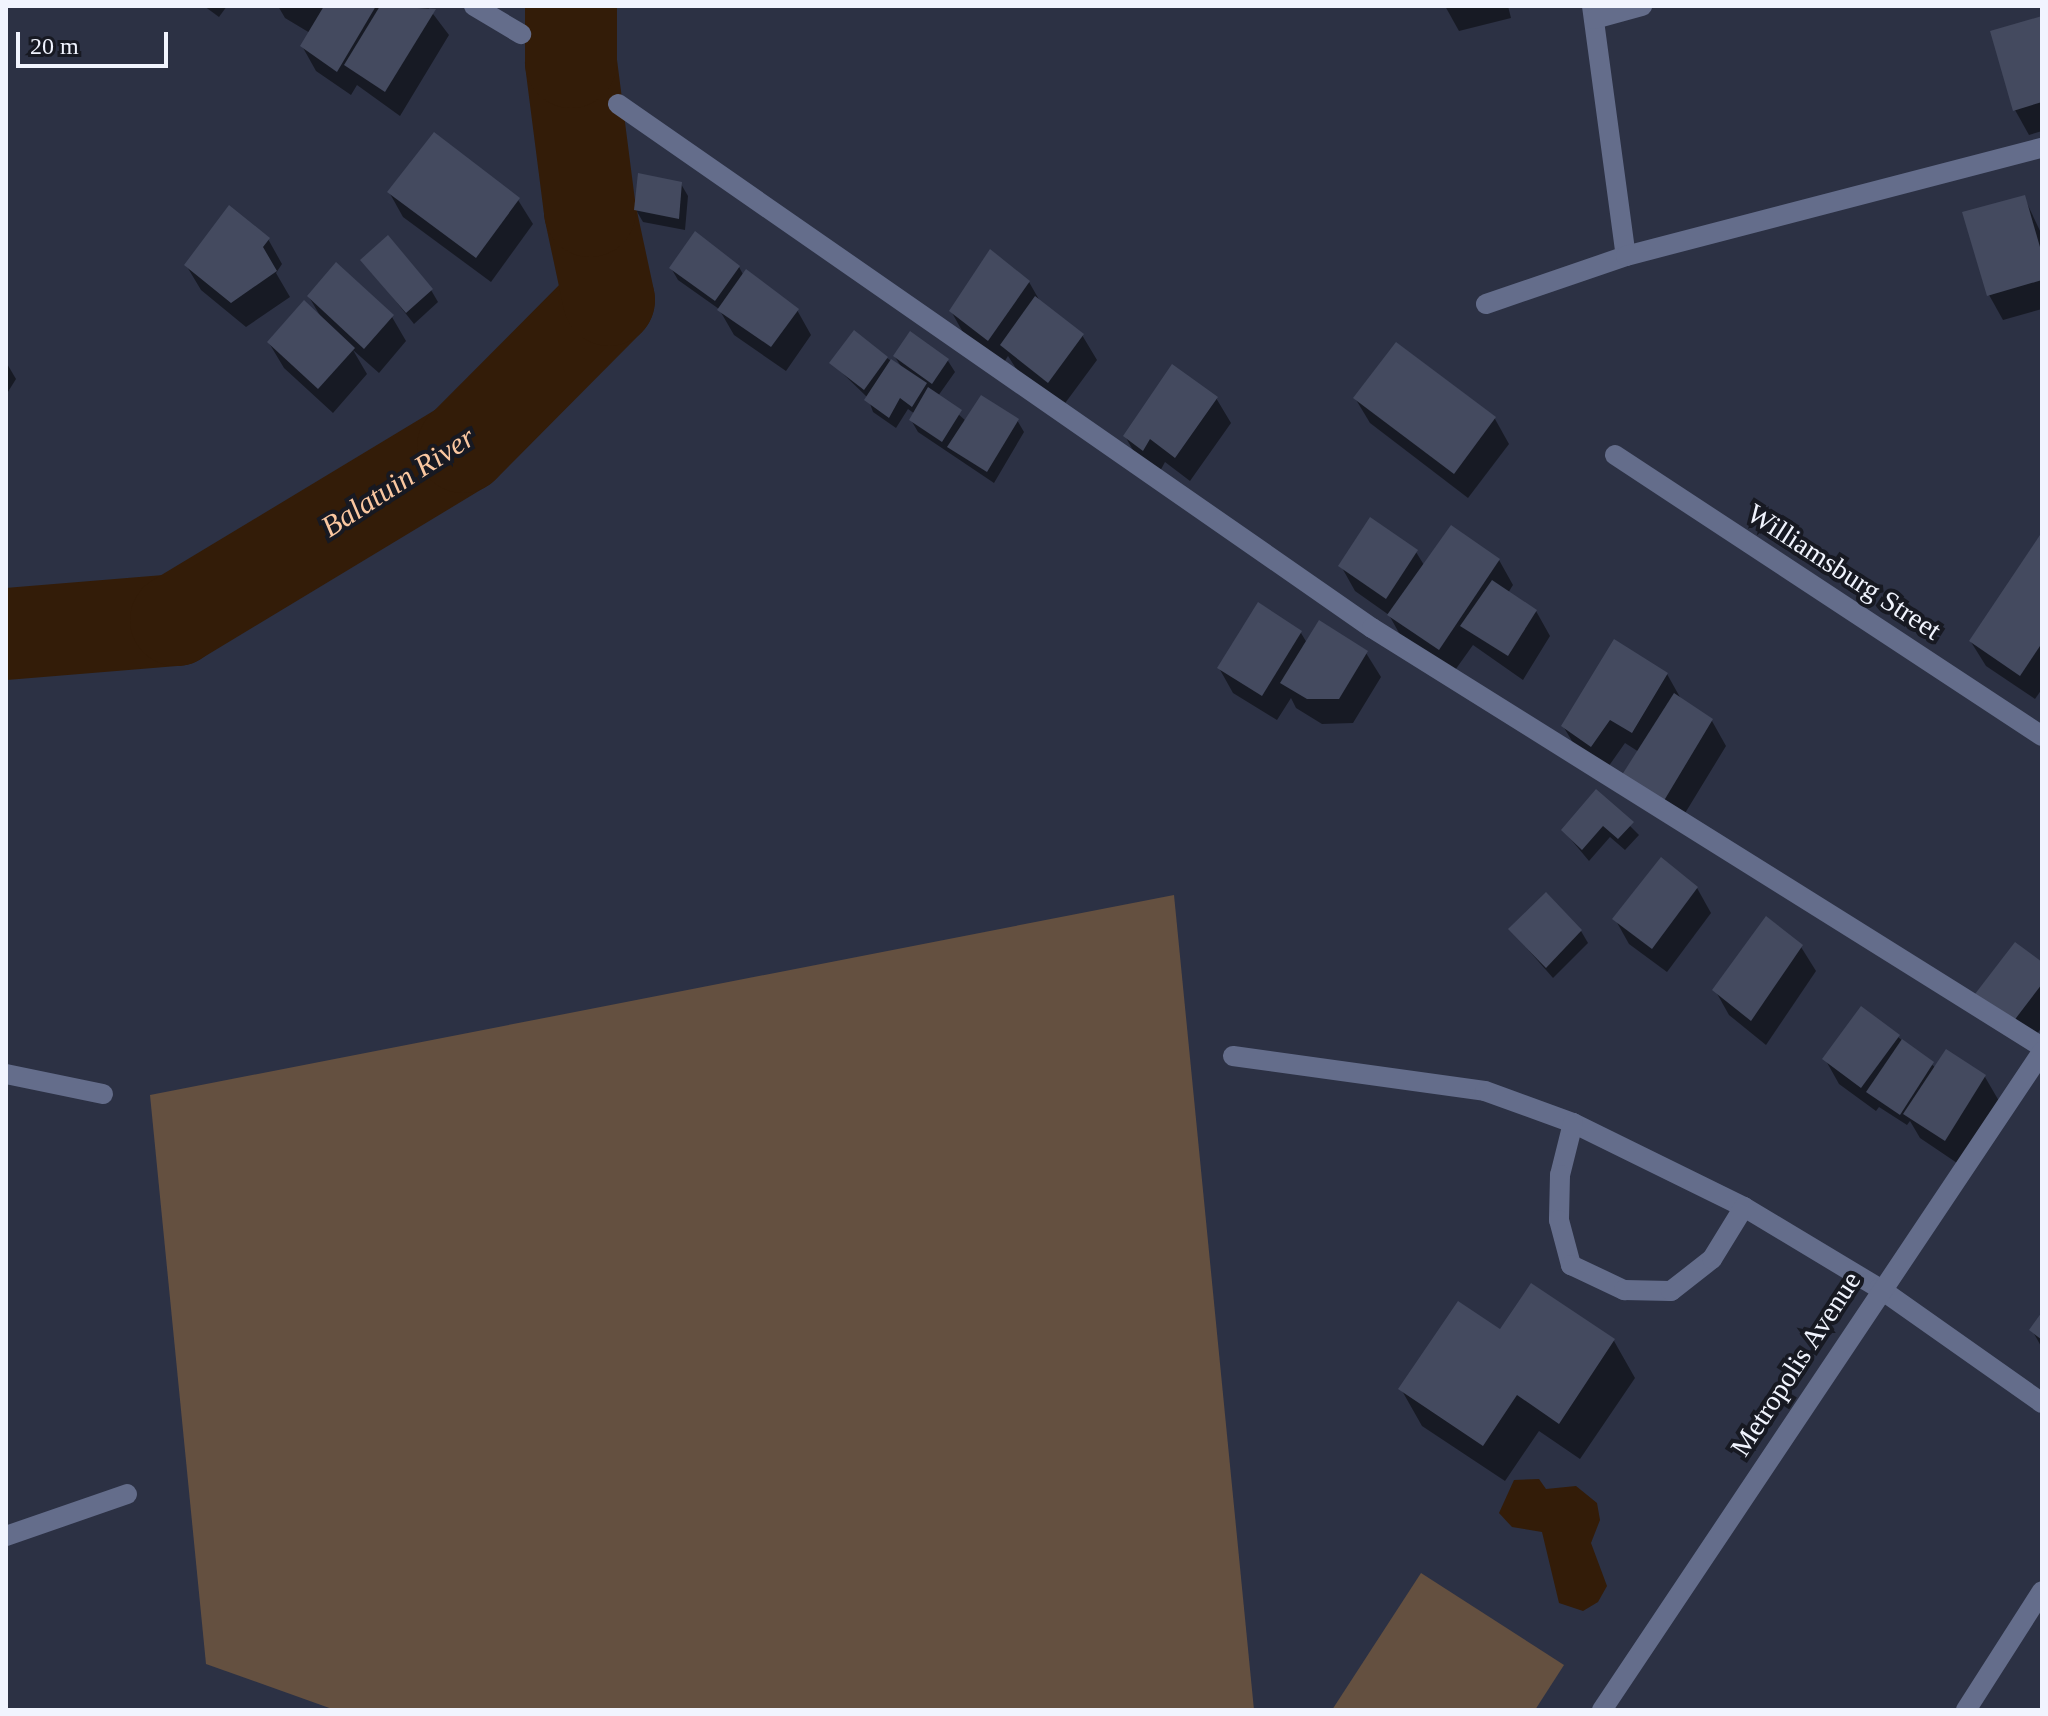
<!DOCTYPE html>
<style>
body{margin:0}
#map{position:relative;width:2048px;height:1716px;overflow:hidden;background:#2c3144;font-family:"Times New Roman",serif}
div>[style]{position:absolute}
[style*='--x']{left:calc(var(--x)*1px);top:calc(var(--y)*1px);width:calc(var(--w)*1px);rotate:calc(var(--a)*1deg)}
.green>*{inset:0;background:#645040}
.water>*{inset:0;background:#331c08}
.shadow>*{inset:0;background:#0007}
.river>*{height:92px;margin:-46px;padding:0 46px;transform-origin:46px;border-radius:46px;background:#331c08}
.building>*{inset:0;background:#444a5f}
.minor>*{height:20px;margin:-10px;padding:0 10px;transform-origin:10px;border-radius:10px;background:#646d8b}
span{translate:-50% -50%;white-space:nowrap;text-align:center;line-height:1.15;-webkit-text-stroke:8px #171922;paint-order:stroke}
.street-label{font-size:28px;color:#f1f4fe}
.water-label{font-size:30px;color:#fac7a0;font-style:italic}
.frame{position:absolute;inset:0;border:8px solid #f1f4fe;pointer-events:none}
.scale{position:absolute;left:16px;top:32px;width:152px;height:36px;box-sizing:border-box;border:4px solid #f1f4fe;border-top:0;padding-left:10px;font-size:24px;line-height:28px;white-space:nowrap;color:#f1f4fe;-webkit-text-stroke:6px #171922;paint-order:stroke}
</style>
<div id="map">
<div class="green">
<div style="clip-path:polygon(1174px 895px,1254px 1710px,335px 1710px,206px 1664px,150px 1095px)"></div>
<div style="clip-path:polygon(1421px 1573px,1564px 1665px,1535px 1710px,1332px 1710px)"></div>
</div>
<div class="water">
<div style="clip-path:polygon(1539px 1479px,1546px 1489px,1576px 1486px,1597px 1503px,1600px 1520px,1591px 1543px,1607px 1586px,1598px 1602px,1583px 1611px,1559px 1603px,1542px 1532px,1512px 1527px,1499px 1513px,1514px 1480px)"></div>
</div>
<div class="shadow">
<div style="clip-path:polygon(204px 6px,227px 6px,219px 17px)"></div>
<div style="clip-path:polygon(278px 6px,427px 6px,449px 35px,400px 116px,357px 85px,351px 95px,316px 71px,302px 46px,310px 33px,285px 18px)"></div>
<div style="clip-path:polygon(1445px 6px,1508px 6px,1511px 18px,1459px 31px)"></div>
<div style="clip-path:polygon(2042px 18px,2042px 131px,2029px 135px,2015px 110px)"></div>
<div style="clip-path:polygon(681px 184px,688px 196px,685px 230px,643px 222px,636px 210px)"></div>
<div style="clip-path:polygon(389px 192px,518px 200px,533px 224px,491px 282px,403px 217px)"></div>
<div style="clip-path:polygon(2024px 197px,2042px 235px,2042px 309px,2003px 320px,1989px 295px)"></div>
<div style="clip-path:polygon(268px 239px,282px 264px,276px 273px,290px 297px,246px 327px,201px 290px,186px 265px)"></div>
<div style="clip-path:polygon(363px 260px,431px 290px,438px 302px,414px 324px)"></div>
<div style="clip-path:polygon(739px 267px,744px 276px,797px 310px,811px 335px,786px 371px,734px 335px,719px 309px,678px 280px,671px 268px)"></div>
<div style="clip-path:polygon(1029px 282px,1041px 303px,1082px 335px,1097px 360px,1063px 406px,1017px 370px,1008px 356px,1003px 364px,965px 336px,951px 311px)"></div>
<div style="clip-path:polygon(309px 297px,392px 317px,406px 341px,379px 373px,353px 350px,367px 374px,333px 413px,284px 368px,269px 343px,322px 319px)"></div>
<div style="clip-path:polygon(1396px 344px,1495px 419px,1509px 444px,1468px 498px,1370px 423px,1355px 398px)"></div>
<div style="clip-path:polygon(895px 357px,948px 361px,955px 372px,938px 396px,966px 421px,1017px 420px,1024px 432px,994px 483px,918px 432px,911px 420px,915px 414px,908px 409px,896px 428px,873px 412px,868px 398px,832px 363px,887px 358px,902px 368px)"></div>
<div style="clip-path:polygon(6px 362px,16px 379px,6px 395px)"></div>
<div style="clip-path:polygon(1216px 398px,1231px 423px,1190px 481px,1165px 462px,1158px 475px,1139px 461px,1125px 436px)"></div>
<div style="clip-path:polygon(2042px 536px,2042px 689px,2035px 699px,1986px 666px,1971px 642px)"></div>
<div style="clip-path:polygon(1416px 552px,1424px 565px,1499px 560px,1513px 585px,1508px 593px,1536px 611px,1550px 636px,1523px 680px,1473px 645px,1453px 673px,1403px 640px,1389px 615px,1355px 591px,1341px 566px)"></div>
<div style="clip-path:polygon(1301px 633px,1307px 643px,1366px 653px,1381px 677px,1353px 723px,1322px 724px,1296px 708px,1291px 698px,1277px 720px,1233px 693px,1219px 668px)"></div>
<div style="clip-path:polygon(1667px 674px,1681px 699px,1712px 721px,1726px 746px,1676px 828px,1639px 752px,1625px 743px,1606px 770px,1578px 751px,1563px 726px)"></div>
<div style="clip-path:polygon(1596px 792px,1639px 835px,1625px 850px,1610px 837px,1589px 861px,1563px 830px)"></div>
<div style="clip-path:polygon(1697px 888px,1711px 913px,1667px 972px,1629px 944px,1615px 919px)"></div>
<div style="clip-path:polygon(1510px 929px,1581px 931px,1588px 943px,1553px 978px)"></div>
<div style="clip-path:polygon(1801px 947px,1816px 971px,1766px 1045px,1729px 1015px,1715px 990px)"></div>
<div style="clip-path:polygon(2042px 964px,2042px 1027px,2028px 1046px,1992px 1019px)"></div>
<div style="clip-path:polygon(1898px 1037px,1936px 1068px,1985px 1077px,1999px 1101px,1960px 1165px,1920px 1138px,1910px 1121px,1907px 1125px,1879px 1107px,1876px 1111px,1839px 1084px,1825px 1059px)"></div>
<div style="clip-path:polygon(2042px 1316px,2042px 1348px,2032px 1330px)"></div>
<div style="clip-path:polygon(1500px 1332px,1614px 1341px,1635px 1378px,1580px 1459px,1539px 1431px,1505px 1481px,1422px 1426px,1401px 1389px)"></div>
</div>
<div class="river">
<div style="--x:6;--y:634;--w:171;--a:-4.7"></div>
<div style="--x:176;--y:620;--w:335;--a:-31.1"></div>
<div style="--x:463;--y:447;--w:207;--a:-45.2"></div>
<div style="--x:609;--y:300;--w:91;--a:-102.1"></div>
<div style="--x:590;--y:211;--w:150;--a:-97.3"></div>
<div style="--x:571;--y:62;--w:56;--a:-90"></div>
</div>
<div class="building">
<div style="clip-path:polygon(324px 6px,376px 6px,337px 72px,300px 46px)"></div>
<div style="clip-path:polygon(380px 6px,436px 9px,385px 92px,344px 65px)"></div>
<div style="clip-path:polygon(2042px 16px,2042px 102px,2013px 111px,1990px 31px)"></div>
<div style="clip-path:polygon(434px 132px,520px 198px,476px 258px,387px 192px)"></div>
<div style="clip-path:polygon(638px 173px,682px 182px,679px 219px,634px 210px)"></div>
<div style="clip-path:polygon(2025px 195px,2042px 254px,2042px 280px,1987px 296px,1962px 212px)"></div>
<div style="clip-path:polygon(229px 205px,270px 238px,263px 247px,277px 271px,231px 303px,184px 265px)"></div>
<div style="clip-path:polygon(695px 231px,740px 266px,715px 301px,669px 268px)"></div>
<div style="clip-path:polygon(388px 235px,433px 289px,406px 313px,360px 260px)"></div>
<div style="clip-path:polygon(990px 249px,1030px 281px,988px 341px,949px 311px)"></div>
<div style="clip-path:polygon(336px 262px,394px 315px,364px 349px,307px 296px)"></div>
<div style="clip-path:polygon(746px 269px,799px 309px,771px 347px,717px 310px)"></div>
<div style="clip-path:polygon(1035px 296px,1084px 334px,1048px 383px,1000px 345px)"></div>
<div style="clip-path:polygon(304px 300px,355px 348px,318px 389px,267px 342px)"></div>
<div style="clip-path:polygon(854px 330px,888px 357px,864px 390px,829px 363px)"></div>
<div style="clip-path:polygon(910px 331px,949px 359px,932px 384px,893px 356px)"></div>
<div style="clip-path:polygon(1396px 342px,1496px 417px,1454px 474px,1353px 398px)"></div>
<div style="clip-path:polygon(891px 359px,927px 383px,912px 407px,900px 398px,889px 418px,864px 400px)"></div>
<div style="clip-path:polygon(1172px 364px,1218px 397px,1175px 458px,1150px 439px,1143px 451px,1123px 436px)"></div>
<div style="clip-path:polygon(928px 387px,962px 410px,942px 442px,909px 420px)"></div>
<div style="clip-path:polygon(981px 395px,1019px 419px,987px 472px,947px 447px)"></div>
<div style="clip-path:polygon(1370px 517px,1418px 550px,1386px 599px,1338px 566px)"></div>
<div style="clip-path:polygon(1451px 525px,1500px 559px,1439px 650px,1387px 615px)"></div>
<div style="clip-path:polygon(2042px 532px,2042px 643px,2020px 676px,1969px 641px)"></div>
<div style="clip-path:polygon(1492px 580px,1537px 610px,1508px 656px,1460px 626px)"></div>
<div style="clip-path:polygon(1258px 602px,1302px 631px,1262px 696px,1217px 668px)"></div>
<div style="clip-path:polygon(1319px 620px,1368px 651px,1339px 699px,1307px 699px,1280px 683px)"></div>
<div style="clip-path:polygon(1614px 639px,1668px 673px,1632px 733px,1610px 720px,1591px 747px,1561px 726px)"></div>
<div style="clip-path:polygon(1674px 693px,1713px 719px,1662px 804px,1620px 778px)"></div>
<div style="clip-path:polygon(1596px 789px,1634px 822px,1618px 839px,1603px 826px,1582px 850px,1561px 830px)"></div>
<div style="clip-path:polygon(1661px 857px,1698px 887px,1652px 949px,1612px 919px)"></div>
<div style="clip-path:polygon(1546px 892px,1582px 930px,1546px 968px,1508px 929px)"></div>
<div style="clip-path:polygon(1766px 916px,1803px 945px,1751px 1021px,1712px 990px)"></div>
<div style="clip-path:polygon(2015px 942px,2042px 962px,2042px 984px,2013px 1022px,1975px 994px)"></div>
<div style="clip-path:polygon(1861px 1006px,1900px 1035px,1861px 1088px,1822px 1059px)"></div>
<div style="clip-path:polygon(1902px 1039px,1934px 1062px,1900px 1115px,1866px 1092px)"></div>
<div style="clip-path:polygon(1946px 1049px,1986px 1075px,1945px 1141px,1903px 1114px)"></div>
<div style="clip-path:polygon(1531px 1283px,1615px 1339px,1559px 1424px,1517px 1395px,1483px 1446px,1398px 1389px,1458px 1301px,1500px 1329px)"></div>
<div style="clip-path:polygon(2042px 1312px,2042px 1340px,2029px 1330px)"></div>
</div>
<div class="minor">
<div style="--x:474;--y:6;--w:55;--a:30.8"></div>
<div style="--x:1592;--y:6;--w:252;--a:82.3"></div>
<div style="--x:1594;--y:19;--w:50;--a:-15.2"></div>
<div style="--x:618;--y:104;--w:918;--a:34.8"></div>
<div style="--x:1372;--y:628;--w:790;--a:32.02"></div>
<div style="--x:1486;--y:304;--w:148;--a:-18.9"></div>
<div style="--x:1626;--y:256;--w:430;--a:-14.6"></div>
<div style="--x:1615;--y:455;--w:511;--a:33.35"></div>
<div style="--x:1233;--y:1056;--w:254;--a:7.9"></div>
<div style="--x:1485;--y:1091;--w:94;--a:20"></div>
<div style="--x:1573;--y:1123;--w:191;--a:26.2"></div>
<div style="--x:1744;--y:1207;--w:157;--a:31"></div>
<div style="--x:1879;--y:1288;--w:199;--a:35.2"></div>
<div style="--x:6;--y:1074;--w:99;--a:11.7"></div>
<div style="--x:1573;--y:1123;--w:54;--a:104"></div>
<div style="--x:1560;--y:1175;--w:45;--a:91.3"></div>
<div style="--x:1559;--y:1220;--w:47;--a:75.1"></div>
<div style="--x:1571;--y:1265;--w:59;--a:25.3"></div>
<div style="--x:1624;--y:1290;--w:47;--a:1.2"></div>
<div style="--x:1671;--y:1291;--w:52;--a:-38"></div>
<div style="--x:1712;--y:1259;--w:61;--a:-58.4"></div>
<div style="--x:6;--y:1536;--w:128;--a:-19.1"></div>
<div style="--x:1602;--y:1710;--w:792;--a:-56.23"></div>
<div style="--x:1966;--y:1710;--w:141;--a:-57.4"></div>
</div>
<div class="street-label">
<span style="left:1844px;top:572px;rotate:33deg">Williamsburg Street</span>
<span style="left:1796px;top:1364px;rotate:-57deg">Metropolis Avenue</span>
</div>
<div class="water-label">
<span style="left:398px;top:482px;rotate:-33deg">Balatuin River</span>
</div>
<div class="frame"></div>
<div class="scale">20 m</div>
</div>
